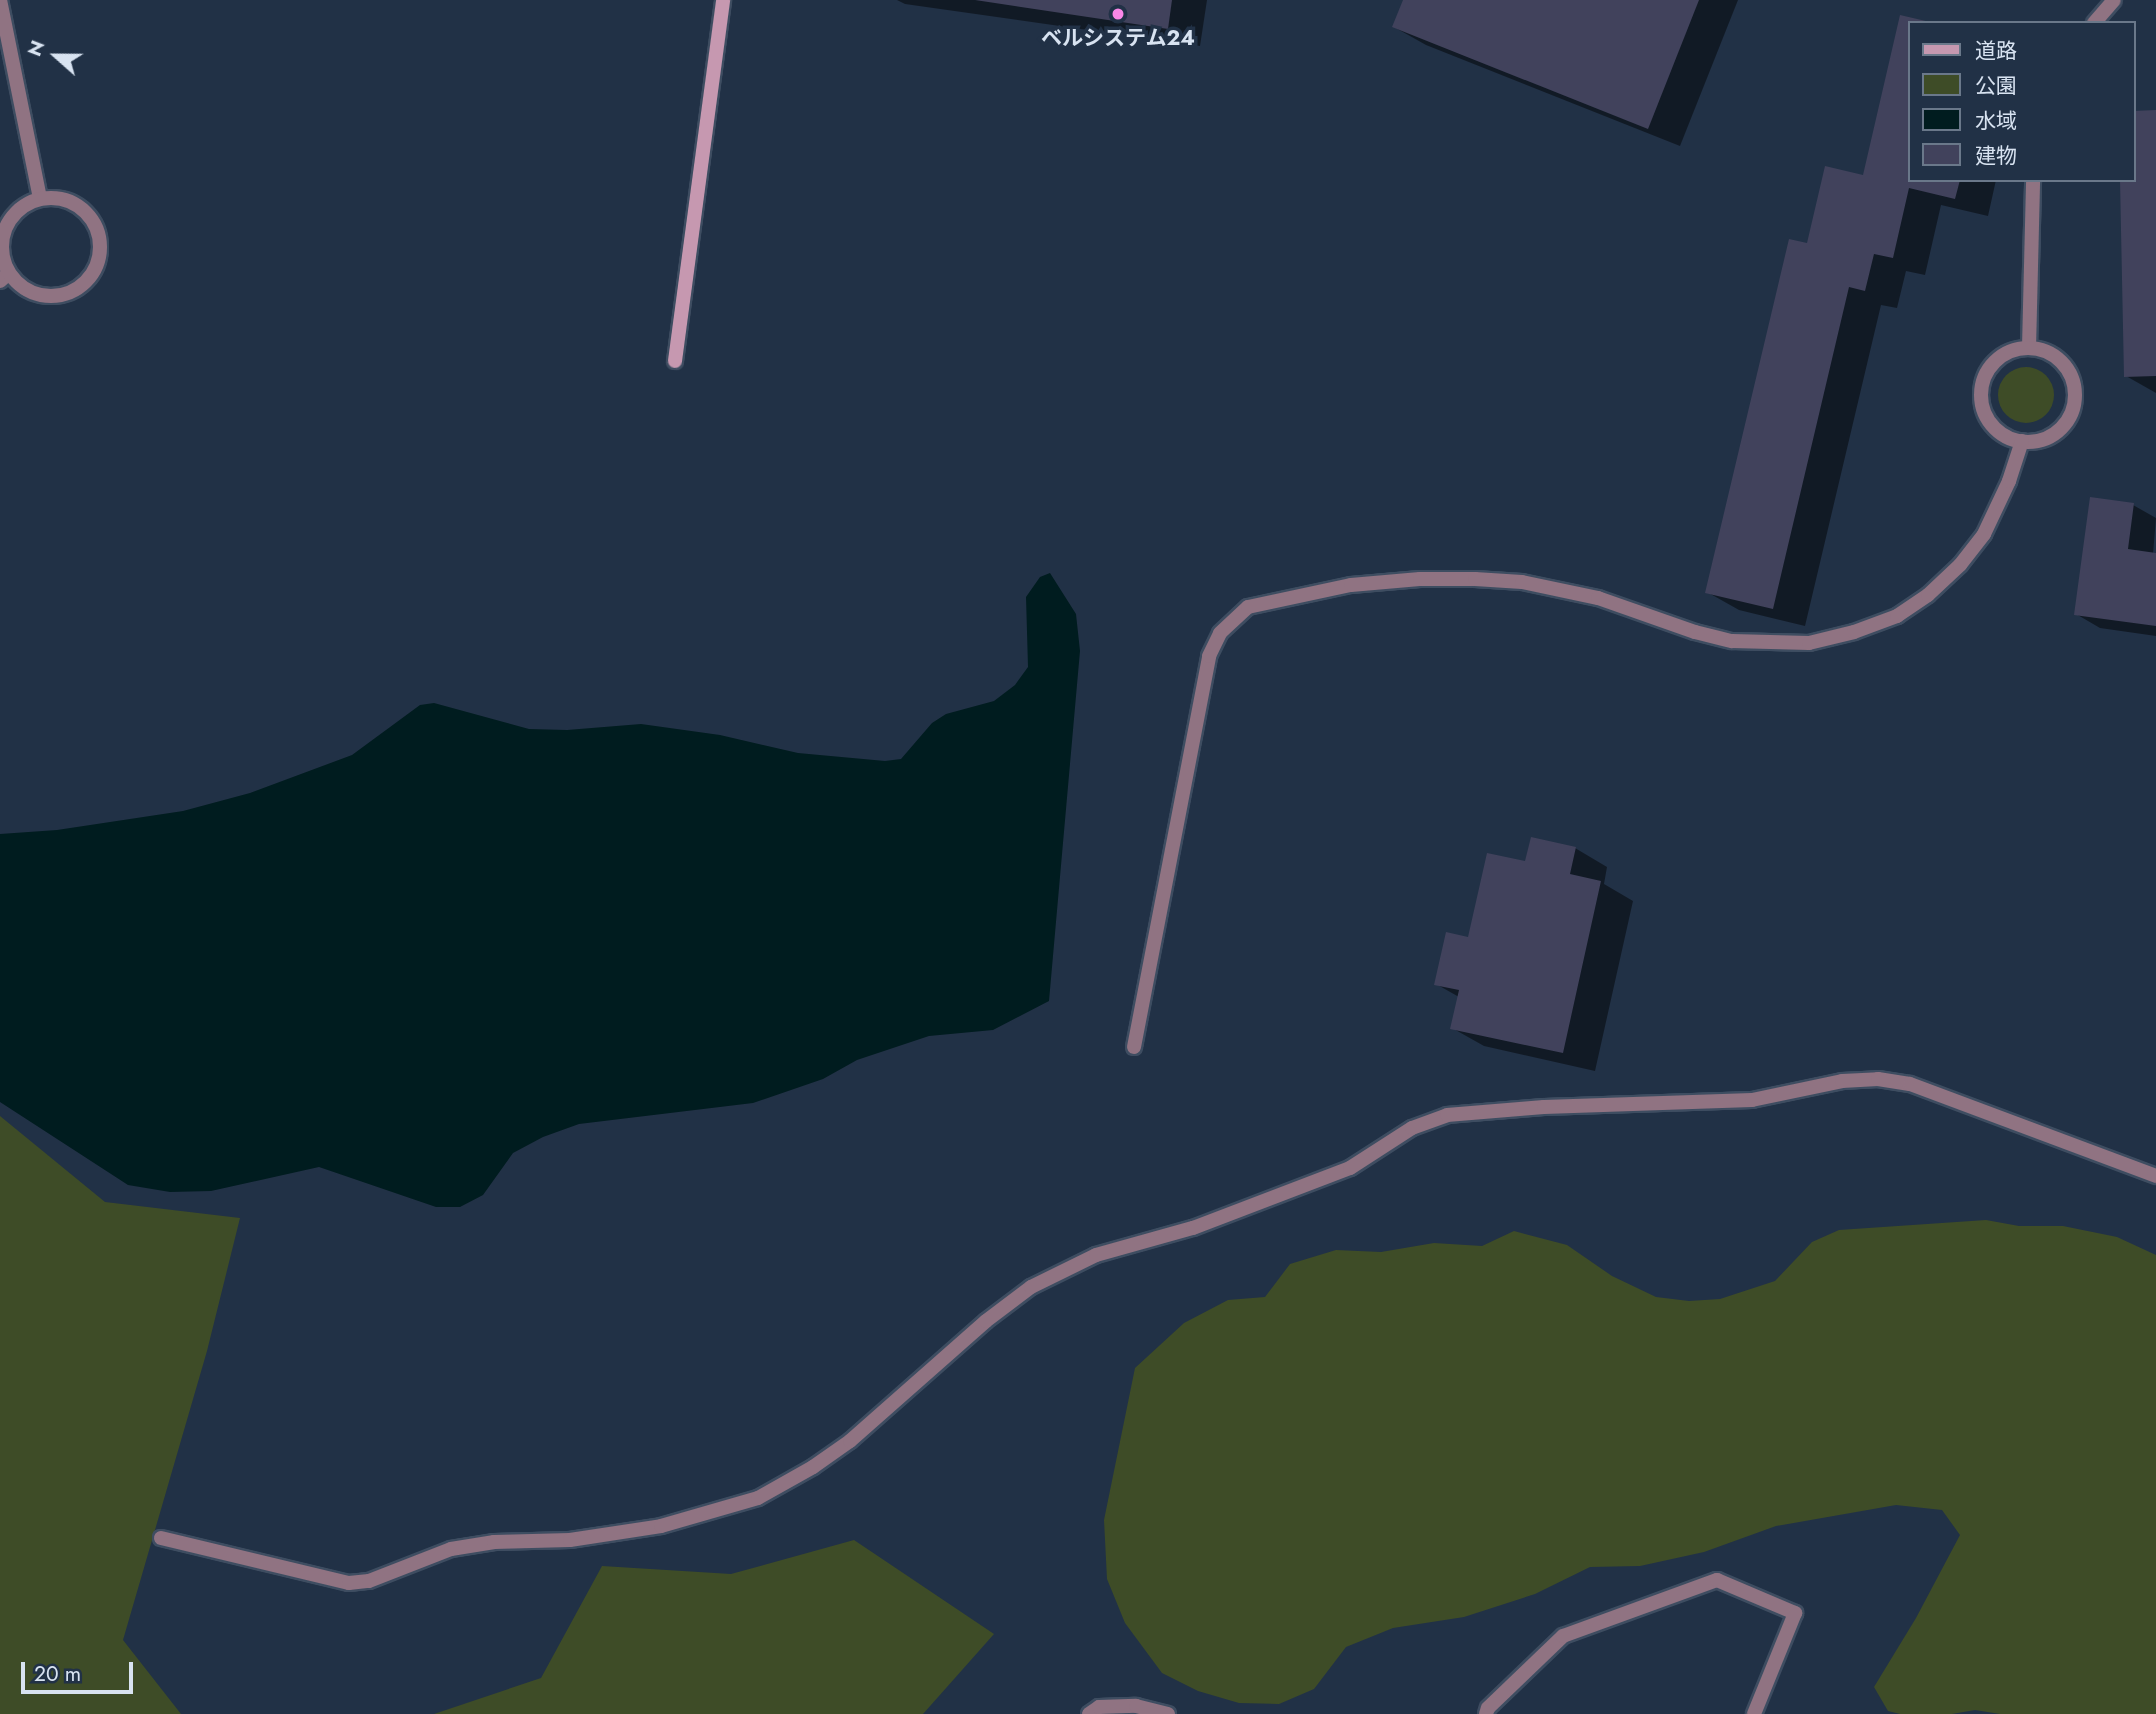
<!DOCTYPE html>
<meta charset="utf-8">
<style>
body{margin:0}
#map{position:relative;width:2156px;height:1714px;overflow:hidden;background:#213146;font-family:Jost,"Noto Sans JP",sans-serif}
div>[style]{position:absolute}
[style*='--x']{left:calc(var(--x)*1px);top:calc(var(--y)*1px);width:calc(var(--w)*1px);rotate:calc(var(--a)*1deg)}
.green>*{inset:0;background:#3e4c27}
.round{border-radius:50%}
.water>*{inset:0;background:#001c1f}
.shadow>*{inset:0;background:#0007}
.building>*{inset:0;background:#41425c}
.roads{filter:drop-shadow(2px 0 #3e4d61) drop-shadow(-2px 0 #3e4d61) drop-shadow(0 2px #3e4d61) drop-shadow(0 -2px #3e4d61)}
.lane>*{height:14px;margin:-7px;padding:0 7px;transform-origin:7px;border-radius:7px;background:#907382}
.street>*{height:14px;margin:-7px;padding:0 7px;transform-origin:7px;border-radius:7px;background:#907382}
.street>.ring{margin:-7px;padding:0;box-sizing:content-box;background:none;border:14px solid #907382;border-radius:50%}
.secondary>*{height:14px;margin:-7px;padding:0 7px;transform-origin:7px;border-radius:7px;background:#c698b0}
.dots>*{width:19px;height:19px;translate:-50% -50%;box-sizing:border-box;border:4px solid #213146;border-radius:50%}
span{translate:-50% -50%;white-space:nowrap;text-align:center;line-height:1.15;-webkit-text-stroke:7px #213146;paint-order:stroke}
.poi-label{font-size:21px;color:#d8e3f1;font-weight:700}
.legend{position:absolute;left:1908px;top:21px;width:228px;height:161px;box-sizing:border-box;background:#213146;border:2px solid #6a788a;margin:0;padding:9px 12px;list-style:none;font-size:21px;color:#d8e3f1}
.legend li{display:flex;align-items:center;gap:14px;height:35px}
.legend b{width:35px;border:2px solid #6a788a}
.north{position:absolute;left:21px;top:21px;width:70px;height:70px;-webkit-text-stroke:5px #213146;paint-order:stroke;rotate:291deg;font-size:19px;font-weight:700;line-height:28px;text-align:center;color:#d8e3f1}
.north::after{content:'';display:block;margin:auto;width:24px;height:32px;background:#d8e3f1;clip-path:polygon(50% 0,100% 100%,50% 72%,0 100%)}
.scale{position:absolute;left:21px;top:1662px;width:112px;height:32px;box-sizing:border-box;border:4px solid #d8e3f1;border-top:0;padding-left:9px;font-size:21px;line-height:24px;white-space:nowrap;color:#d8e3f1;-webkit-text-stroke:5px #213146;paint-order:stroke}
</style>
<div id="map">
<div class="green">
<div class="round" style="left:1998px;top:367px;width:56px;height:56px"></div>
<div style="clip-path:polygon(0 1116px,105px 1202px,240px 1218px,207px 1351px,123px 1640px,181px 1714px,0 1714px)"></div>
<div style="clip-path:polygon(1986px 1220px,2019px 1226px,2063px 1226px,2117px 1237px,2156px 1255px,2156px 1714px,2000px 1714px,1975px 1710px,1952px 1714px,1900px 1714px,1888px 1711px,1874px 1687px,1916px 1618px,1960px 1535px,1942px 1510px,1896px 1505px,1776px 1526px,1704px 1552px,1640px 1566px,1590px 1567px,1535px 1594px,1464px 1617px,1393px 1628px,1346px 1647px,1314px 1689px,1279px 1704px,1239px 1703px,1198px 1691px,1162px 1673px,1125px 1623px,1107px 1579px,1104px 1520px,1135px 1368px,1184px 1323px,1228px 1300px,1265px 1297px,1290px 1264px,1336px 1250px,1381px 1252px,1434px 1243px,1482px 1246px,1514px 1231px,1567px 1245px,1612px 1276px,1656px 1297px,1689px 1301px,1720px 1299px,1775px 1281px,1812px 1242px,1839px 1230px)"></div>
<div style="clip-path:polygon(854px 1540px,994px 1634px,923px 1714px,434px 1714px,541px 1678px,602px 1566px,731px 1574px)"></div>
</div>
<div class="water">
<div style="clip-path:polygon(1050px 573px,1076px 614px,1080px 651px,1049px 1001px,993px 1030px,929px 1036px,857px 1060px,823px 1079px,753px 1103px,579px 1124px,543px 1137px,513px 1153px,483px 1195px,460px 1207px,436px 1207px,319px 1167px,211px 1191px,170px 1192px,128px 1185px,0 1102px,0 834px,57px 830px,183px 811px,250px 793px,352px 755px,420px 705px,434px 703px,529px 729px,567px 730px,641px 724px,720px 735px,798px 753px,885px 761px,901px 759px,932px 723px,946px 714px,994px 701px,1015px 685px,1028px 667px,1026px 597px,1040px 577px)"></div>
</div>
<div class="shadow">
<div style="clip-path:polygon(897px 0,1207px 0,1200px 46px,905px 4px)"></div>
<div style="clip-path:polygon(1405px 0,1738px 0,1680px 146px,1426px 45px,1394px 27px)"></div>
<div style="clip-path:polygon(1901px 17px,1927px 23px,1909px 23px,1909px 180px,1996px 180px,1988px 216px,1941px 205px,1925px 275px,1906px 271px,1897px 308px,1881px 305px,1805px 626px,1739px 610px,1707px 592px,1808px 245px,1864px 177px)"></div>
<div style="clip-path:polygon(2156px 112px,2156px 393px,2126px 376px,2133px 180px)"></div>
<div style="clip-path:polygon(2133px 505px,2156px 518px,2153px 554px,2156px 554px,2156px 636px,2100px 628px,2076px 614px)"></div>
<div style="clip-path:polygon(1575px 848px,1607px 867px,1604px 884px,1633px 901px,1595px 1071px,1484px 1046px,1452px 1028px,1459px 997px,1436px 984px,1527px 863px)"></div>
</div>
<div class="building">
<div style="clip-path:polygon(975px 0,1172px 0,1168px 29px)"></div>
<div style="clip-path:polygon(1403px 0,1699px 0,1648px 129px,1392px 27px)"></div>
<div style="clip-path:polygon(1900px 15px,1930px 22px,1909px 23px,1909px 180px,1960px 180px,1955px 199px,1909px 188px,1893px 258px,1874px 254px,1865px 291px,1849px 287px,1773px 609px,1705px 593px,1789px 239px,1807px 243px,1825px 166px,1863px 175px)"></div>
<div style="clip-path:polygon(2156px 110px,2156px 376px,2124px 377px,2120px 180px,2133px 180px,2133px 111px)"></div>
<div style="clip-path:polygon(2090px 497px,2134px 503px,2128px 549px,2156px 553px,2156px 626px,2074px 615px)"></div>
<div style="clip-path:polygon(1531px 837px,1576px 847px,1570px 874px,1601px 881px,1563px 1053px,1450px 1029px,1459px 990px,1434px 985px,1446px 932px,1468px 937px,1487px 853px,1525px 861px)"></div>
</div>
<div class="roads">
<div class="lane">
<div style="--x:0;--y:281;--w:12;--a:-42"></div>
</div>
<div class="street">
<div style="--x:0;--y:0;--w:203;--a:78.6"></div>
<div style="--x:2094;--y:23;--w:30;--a:-49"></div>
<div class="ring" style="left:2px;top:198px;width:84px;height:84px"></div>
<div style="--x:2029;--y:348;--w:168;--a:-88.6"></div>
<div class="ring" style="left:1981px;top:348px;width:80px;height:80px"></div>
<div style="--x:1134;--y:1047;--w:398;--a:-79.1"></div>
<div style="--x:1209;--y:656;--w:25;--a:-64"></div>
<div style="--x:1220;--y:633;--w:38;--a:-43"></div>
<div style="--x:1248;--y:607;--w:105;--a:-12.1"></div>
<div style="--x:1351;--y:585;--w:69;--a:-5"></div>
<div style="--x:1420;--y:579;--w:55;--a:0"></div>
<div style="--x:1475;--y:579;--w:47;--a:3.7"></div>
<div style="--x:1522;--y:582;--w:78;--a:11.9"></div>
<div style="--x:1598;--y:598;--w:103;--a:19.3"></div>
<div style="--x:1695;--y:632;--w:38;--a:14"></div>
<div style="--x:1732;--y:641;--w:77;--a:1.5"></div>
<div style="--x:1809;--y:643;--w:46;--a:-13.7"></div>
<div style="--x:1854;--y:632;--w:46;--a:-20.4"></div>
<div style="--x:1897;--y:616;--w:37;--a:-34"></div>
<div style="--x:1928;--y:595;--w:44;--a:-43.2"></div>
<div style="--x:1960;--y:565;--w:39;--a:-52"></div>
<div style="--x:1984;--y:534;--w:59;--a:-64.7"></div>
<div style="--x:2009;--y:481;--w:42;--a:-72"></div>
<div style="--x:161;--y:1538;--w:193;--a:13.5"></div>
<div style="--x:349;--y:1583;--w:20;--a:-6"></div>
<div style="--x:369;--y:1581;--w:88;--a:-21.3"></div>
<div style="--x:451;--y:1549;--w:44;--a:-9.2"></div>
<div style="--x:494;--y:1542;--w:76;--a:-1.5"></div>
<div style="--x:570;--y:1540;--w:92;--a:-8.7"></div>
<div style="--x:661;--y:1526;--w:101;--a:-16.1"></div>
<div style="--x:758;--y:1498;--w:63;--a:-29.4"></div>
<div style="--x:813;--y:1467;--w:45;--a:-35.1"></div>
<div style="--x:850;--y:1441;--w:181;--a:-41.4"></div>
<div style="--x:986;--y:1321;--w:56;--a:-37.1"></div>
<div style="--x:1031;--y:1287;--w:72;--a:-26.2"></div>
<div style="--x:1096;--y:1255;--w:101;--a:-15.6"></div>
<div style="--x:1193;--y:1228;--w:168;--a:-20.9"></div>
<div style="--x:1350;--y:1168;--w:74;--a:-32.8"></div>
<div style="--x:1412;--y:1128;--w:37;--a:-20"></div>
<div style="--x:1447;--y:1115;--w:97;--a:-4.7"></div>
<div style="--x:1544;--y:1107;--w:208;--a:-1.9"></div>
<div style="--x:1752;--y:1100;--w:92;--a:-11.9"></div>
<div style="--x:1842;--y:1081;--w:36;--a:-3"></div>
<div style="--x:1878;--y:1079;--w:32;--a:9"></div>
<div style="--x:1910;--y:1084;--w:263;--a:20.5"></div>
<div style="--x:1089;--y:1714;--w:12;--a:-35"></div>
<div style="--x:1099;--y:1707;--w:37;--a:-2"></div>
<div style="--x:1136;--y:1706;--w:33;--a:14"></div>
<div style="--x:1486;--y:1714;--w:6;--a:-72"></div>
<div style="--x:1488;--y:1708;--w:104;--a:-43.8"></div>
<div style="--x:1563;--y:1636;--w:164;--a:-20"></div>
<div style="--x:1717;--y:1580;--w:85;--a:22.9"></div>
<div style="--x:1795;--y:1613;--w:109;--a:112.1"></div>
</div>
<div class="secondary">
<div style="--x:675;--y:361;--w:364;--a:-82.4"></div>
</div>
</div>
<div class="dots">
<div style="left:1118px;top:14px;background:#fa87e7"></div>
</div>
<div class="poi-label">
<span style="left:1118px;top:38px">ベルシステム24</span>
</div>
<ul class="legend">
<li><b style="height:9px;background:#c698b0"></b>道路</li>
<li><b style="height:19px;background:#3e4c27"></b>公園</li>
<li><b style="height:19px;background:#001c1f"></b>水域</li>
<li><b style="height:19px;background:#41425c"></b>建物</li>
</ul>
<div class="north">N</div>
<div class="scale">20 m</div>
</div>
